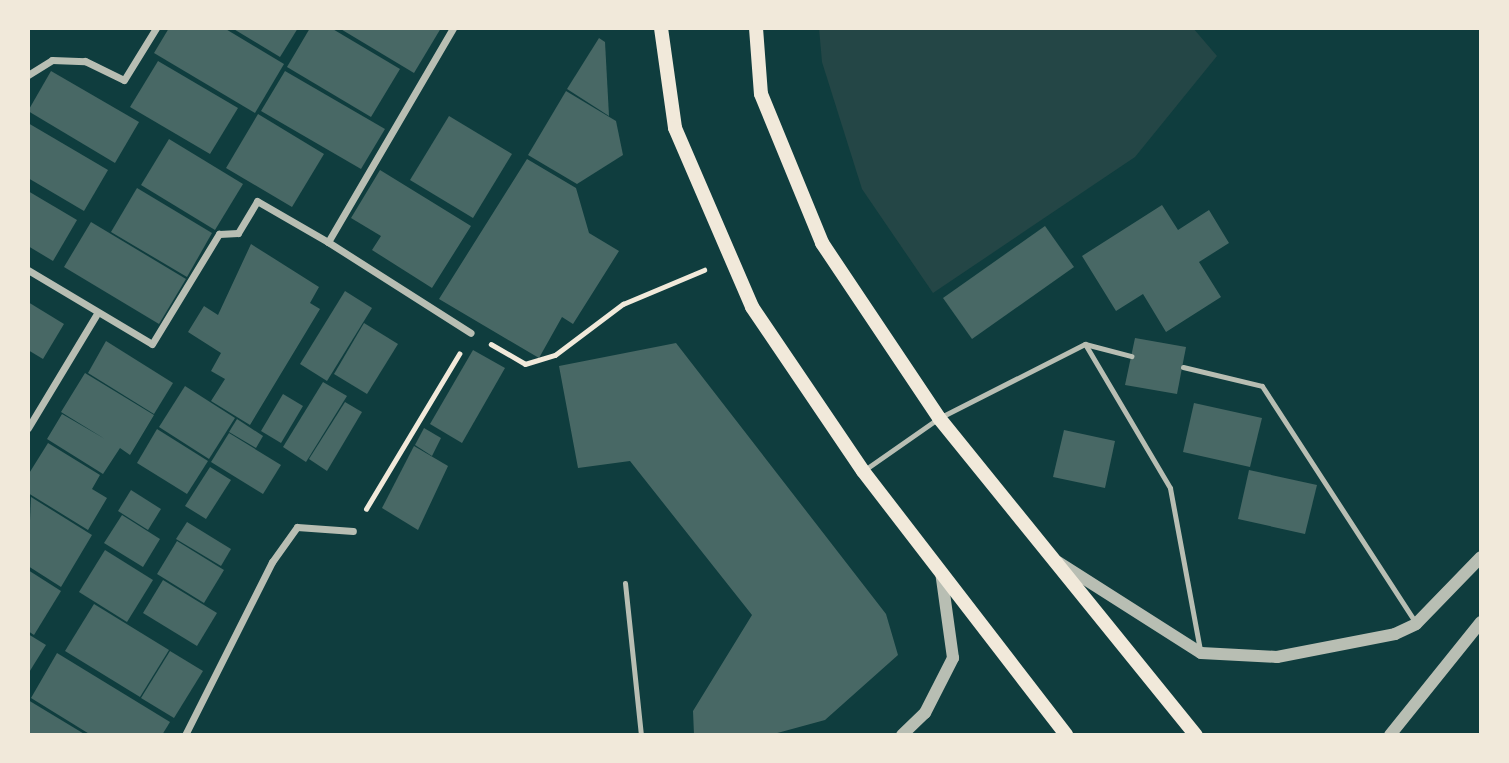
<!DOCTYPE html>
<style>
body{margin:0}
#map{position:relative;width:1509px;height:763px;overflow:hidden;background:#0f3d3e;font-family:"DM Sans",sans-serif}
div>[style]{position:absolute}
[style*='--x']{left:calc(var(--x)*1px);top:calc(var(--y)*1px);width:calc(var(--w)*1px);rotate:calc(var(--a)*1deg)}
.green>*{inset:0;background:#244646}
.building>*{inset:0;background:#486865}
.path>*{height:4.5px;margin:-2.25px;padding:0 2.25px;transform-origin:2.25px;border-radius:2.25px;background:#f1e9da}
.service>*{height:5px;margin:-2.5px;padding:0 2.5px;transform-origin:2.5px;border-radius:2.5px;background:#b8beb3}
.minor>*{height:7px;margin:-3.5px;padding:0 3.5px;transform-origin:3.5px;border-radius:3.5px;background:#b8beb3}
.tertiary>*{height:12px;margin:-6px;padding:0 6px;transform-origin:6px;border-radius:6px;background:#b8beb3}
.secondary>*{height:14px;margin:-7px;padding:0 7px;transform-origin:7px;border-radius:7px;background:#f1e9da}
span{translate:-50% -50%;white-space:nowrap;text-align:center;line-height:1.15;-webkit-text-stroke:7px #f1e9da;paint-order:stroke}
.frame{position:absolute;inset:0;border:30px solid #f1e9da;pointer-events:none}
</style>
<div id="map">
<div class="green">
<div style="clip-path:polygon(819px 28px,1193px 28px,1217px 56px,1135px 157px,933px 293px,862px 189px,822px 62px)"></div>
</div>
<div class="building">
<div style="clip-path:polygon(169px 28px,224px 28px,284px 64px,255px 113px,154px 53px)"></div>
<div style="clip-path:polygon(232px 28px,298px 28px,280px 57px)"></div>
<div style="clip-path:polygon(310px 28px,331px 28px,400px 69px,371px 117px,287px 67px)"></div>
<div style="clip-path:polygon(339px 28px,441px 28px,414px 73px)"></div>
<div style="clip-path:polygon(599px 38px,605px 42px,609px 116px,567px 89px)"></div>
<div style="clip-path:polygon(158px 61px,238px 108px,210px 154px,130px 107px)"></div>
<div style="clip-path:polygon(51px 71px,139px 122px,115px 163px,28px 111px)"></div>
<div style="clip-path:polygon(285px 71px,385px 129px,361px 169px,261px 111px)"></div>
<div style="clip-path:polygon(566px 91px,616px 121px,623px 155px,577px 184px,528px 155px)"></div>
<div style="clip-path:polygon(258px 114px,324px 154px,292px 207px,226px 168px)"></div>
<div style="clip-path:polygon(449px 116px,512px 154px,473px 218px,410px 180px)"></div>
<div style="clip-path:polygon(28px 123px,108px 170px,84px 211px,28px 178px)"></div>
<div style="clip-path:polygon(169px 139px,243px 184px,215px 230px,141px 185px)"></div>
<div style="clip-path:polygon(527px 159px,576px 188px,589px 233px,619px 251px,573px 324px,562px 317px,539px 358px,439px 299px)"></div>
<div style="clip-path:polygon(380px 170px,471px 226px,432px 288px,372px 250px,381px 236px,351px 218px)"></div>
<div style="clip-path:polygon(137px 188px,212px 233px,187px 277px,111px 232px)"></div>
<div style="clip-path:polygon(28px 191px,77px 220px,53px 261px,28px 246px)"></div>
<div style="clip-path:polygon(1162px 205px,1178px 230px,1209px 210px,1229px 243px,1199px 262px,1221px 297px,1166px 332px,1143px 294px,1116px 311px,1082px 256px)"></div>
<div style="clip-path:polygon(91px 222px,186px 279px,159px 324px,64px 267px)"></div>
<div style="clip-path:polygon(1045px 226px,1074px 267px,972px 339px,943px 298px)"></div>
<div style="clip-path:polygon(251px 244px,319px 287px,310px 303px,320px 309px,250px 425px,211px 401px,225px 379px,211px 371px,221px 353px,188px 332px,204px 306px,218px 315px)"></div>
<div style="clip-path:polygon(345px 291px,372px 308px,327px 381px,300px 364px)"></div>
<div style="clip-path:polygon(28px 302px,64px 324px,43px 359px,28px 350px)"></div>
<div style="clip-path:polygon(364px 323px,398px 344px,367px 394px,334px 374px)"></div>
<div style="clip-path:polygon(1135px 338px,1186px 347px,1177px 394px,1125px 385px)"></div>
<div style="clip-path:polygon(106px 341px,173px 383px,154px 414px,88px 373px)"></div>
<div style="clip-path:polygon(676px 343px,886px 614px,898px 655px,825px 720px,770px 735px,694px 735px,693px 711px,752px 615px,630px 461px,578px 468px,559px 366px)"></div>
<div style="clip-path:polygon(473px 350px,505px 368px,462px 443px,430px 424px)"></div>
<div style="clip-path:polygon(85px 373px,154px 415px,130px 455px,120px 448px,103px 474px,47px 439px,62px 414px,105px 439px,61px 412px)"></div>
<div style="clip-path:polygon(323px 382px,347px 396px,306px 462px,283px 447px)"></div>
<div style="clip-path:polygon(185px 386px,235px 418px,209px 459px,159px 427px)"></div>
<div style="clip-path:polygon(283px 394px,303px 406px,281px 443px,261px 431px)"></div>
<div style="clip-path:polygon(345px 402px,362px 412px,327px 471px,309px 459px)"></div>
<div style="clip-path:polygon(1194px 403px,1262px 418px,1250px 467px,1183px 452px)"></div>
<div style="clip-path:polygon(237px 419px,263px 436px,256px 448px,229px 432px)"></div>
<div style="clip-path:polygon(424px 428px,441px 438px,432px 456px,415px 445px)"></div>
<div style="clip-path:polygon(157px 429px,208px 461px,187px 494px,137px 463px)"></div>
<div style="clip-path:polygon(1064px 430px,1115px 441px,1105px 488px,1053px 477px)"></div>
<div style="clip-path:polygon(229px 433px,281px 465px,263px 494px,211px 462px)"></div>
<div style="clip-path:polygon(48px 443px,100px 475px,92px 489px,107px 498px,88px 530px,28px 493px,28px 475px)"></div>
<div style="clip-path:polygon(414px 446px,448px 466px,418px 530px,382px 508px)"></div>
<div style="clip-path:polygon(210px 467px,231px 480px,206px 519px,185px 506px)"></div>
<div style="clip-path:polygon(1249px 470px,1317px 485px,1305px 534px,1238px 519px)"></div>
<div style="clip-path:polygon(131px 490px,161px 509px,148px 530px,118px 511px)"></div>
<div style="clip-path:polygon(31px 497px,92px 535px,61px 587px,28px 566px)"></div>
<div style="clip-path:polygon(122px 515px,160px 539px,143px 567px,104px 543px)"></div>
<div style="clip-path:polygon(187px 522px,231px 549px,221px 566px,176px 539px)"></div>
<div style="clip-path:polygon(177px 541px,224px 570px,204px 603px,157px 574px)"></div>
<div style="clip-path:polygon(105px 550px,153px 580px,127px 622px,79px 592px)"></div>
<div style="clip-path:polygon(28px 570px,61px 591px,34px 635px,28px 631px)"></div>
<div style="clip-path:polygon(163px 580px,217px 613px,197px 646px,143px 613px)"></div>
<div style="clip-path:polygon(94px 604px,169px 650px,140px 697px,65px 651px)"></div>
<div style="clip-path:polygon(28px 634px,46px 645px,28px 674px)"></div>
<div style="clip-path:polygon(170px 651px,203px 671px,174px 718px,141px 698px)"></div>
<div style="clip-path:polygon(57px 653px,170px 722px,162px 735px,91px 735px,31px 698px)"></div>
<div style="clip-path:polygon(28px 700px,86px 735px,28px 735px)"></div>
</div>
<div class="path">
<div style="--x:491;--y:344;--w:39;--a:30"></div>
<div style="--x:525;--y:364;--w:31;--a:-17"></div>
<div style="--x:555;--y:355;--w:85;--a:-36.9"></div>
<div style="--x:623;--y:304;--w:88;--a:-22.8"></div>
<div style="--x:366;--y:509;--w:181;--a:-59"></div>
</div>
<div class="service">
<div style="--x:1085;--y:344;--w:48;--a:14.6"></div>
<div style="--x:1183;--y:367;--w:81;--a:13.5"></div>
<div style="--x:1262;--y:386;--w:283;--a:57"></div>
<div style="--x:863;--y:471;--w:93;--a:-34.9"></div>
<div style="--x:939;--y:418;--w:164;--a:-26.9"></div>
<div style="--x:1085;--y:344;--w:167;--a:59.4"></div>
<div style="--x:1170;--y:488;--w:165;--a:79.5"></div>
<div style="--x:625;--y:583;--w:153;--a:84"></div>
</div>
<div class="minor">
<div style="--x:28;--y:75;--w:28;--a:-32"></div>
<div style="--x:52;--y:60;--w:33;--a:2"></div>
<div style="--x:85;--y:61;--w:43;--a:26"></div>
<div style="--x:124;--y:80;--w:61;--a:-58.4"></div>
<div style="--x:328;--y:242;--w:169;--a:32.5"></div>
<div style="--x:28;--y:270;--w:144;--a:30.8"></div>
<div style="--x:152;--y:344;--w:129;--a:-58.7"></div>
<div style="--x:219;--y:234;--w:19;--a:-3"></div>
<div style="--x:238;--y:233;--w:37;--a:-59"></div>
<div style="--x:257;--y:201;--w:82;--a:30"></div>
<div style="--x:328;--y:242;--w:248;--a:-59.7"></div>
<div style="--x:28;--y:428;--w:135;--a:-58.9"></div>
<div style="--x:185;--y:735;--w:194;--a:-63.3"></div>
<div style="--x:272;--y:562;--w:43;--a:-54.5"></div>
<div style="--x:297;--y:527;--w:56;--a:4.1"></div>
</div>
<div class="tertiary">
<div style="--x:1058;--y:562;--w:169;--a:32.5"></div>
<div style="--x:1201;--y:653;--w:76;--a:3"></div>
<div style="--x:1277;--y:657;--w:120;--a:-11"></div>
<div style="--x:1395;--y:634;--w:23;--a:-25"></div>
<div style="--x:1416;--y:624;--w:93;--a:-45.9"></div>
<div style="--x:902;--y:735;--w:32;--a:-44"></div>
<div style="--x:925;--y:713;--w:62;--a:-63"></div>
<div style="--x:953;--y:658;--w:87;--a:-97.9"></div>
<div style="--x:1390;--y:735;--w:145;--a:-51.2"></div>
</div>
<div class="secondary">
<div style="--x:661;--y:28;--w:101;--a:82"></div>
<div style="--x:675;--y:128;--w:195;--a:66.7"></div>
<div style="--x:752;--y:307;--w:198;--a:55.9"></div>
<div style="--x:863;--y:471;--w:333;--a:52.4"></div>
<div style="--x:756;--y:28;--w:66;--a:85.7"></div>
<div style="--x:761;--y:94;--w:161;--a:67.7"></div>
<div style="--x:822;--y:243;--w:211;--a:56.2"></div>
<div style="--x:939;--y:418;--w:408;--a:51"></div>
</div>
<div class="frame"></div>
</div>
